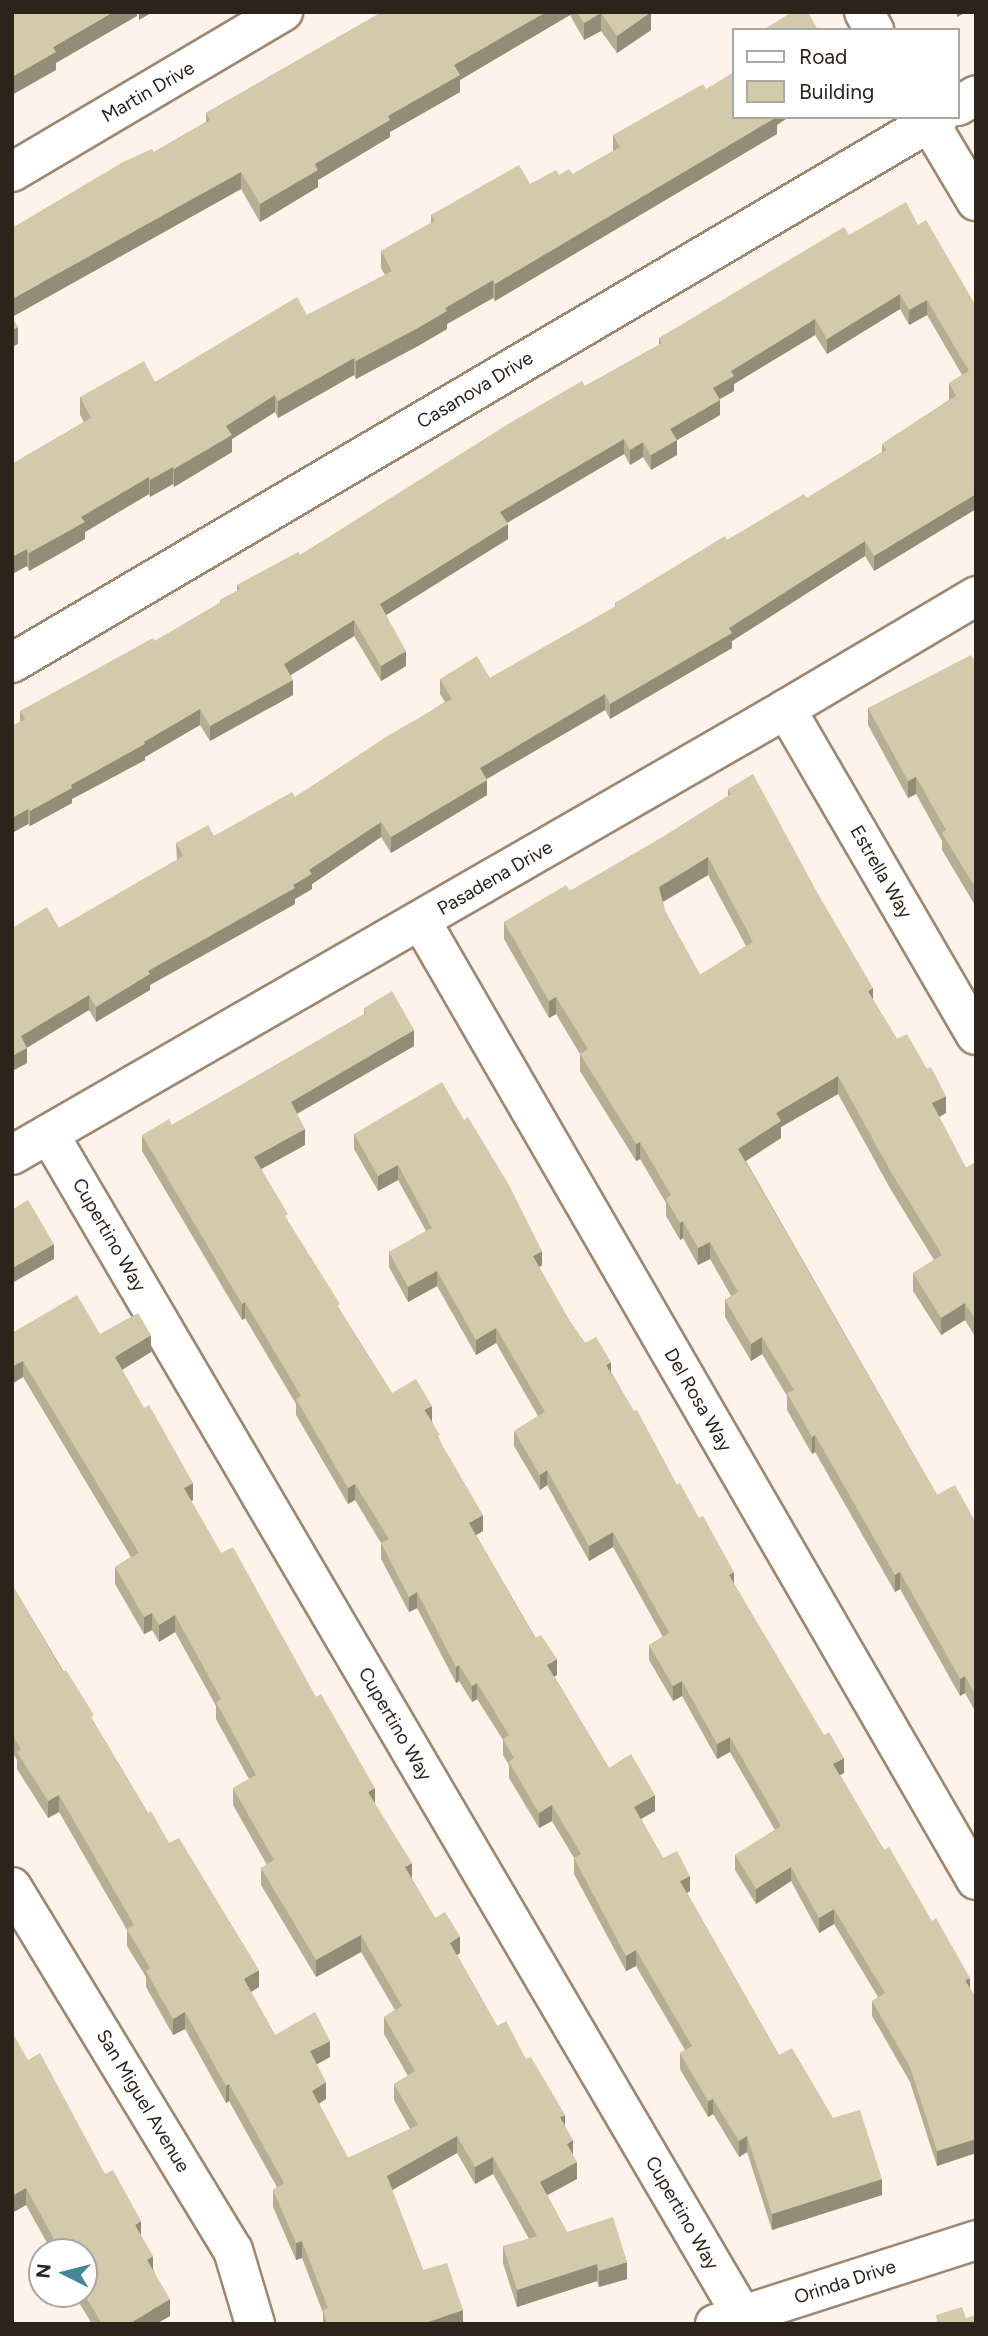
<!DOCTYPE html>
<style>
body{margin:0}
#map{position:relative;width:988px;height:2336px;overflow:hidden;background:#fef3ea;font-family:Figtree,sans-serif}
div>[style]{position:absolute}
[style*='--x']{left:calc(var(--x)*1px);top:calc(var(--y)*1px);width:calc(var(--w)*1px);rotate:calc(var(--a)*1deg)}
.roads{filter:drop-shadow(2px 0 #9f8872) drop-shadow(-2px 0 #9f8872) drop-shadow(0 2px #9f8872) drop-shadow(0 -2px #9f8872)}
.street>*{height:38px;margin:-19px;padding:0 19px;transform-origin:19px;border-radius:19px;background:#fff}
.wall>*{inset:0;background:#b5ae93}
.shaded-wall>*{inset:0;background:#938d78}
.building>*{inset:0;background:#d2caab}
span{translate:-50% -50%;white-space:nowrap;text-align:center;line-height:1.15;-webkit-text-stroke:5px #fff;paint-order:stroke}
.street-label{font-size:19px;color:#2c231a}
.frame{position:absolute;inset:0;border:14px solid #2c231a;pointer-events:none}
.legend{position:absolute;left:732px;top:28px;width:228px;height:91px;box-sizing:border-box;background:#fff;border:2px solid #aba7a3;margin:0;padding:9px 12px;list-style:none;font-size:21px;color:#2c231a}
.legend li{display:flex;align-items:center;gap:14px;height:35px}
.legend b{width:35px;border:2px solid #aba7a3}
.north{position:absolute;left:28px;top:2238px;width:70px;height:70px;box-sizing:border-box;background:#fff;border:2px solid #aba7a3;border-radius:50%;rotate:276deg;font-size:19px;font-weight:700;line-height:28px;text-align:center;color:#2c231a}
.north::after{content:'';display:block;margin:auto;width:24px;height:32px;background:#448797;clip-path:polygon(50% 0,100% 100%,50% 72%,0 100%)}
</style>
<div id="map">
<div class="roads">
<div class="street">
<div style="--x:864;--y:12;--w:21;--a:61"></div>
<div style="--x:958;--y:106;--w:21;--a:-31"></div>
<div style="--x:926;--y:117;--w:98;--a:59.2"></div>
<div style="--x:12;--y:172;--w:315;--a:-30.6"></div>
<div style="--x:12;--y:663;--w:1076;--a:-30.5"></div>
<div style="--x:786;--y:709;--w:377;--a:59.8"></div>
<div style="--x:421;--y:921;--w:1108;--a:59.94"></div>
<div style="--x:49;--y:1134;--w:1369;--a:59.6"></div>
<div style="--x:12;--y:1155;--w:893;--a:-29.95"></div>
<div style="--x:786;--y:709;--w:221;--a:-30.7"></div>
<div style="--x:12;--y:1887;--w:425;--a:58.7"></div>
<div style="--x:233;--y:2250;--w:77;--a:73.4"></div>
<div style="--x:715;--y:2324;--w:274;--a:-17.8"></div>
</div>
</div>
<div class="wall">
<div style="clip-path:polygon(382px 12px,651px 12px,651px 30px,617px 53px,601px 31px,584px 40px,570px 15px,460px 80px,460px 92px,390px 132px,390px 137px,318px 180px,318px 187px,260px 222px,241px 189px,12px 317px,154px 152px,206px 122px,206px 113px)"></div>
<div style="clip-path:polygon(706px 89px,777px 125px,777px 134px,495px 301px,493px 298px,447px 324px,447px 329px,418px 346px,356px 379px,354px 375px,278px 418px,275px 412px,232px 439px,232px 452px,174px 487px,173px 484px,150px 497px,149px 494px,85px 532px,85px 539px,65px 551px,29px 571px,27px 566px,12px 574px,12px 464px,84px 422px,80px 415px,80px 397px,155px 382px,307px 315px,385px 275px,381px 268px,381px 251px,431px 223px,431px 215px,559px 175px,573px 174px,613px 151px,613px 135px)"></div>
<div style="clip-path:polygon(918px 225px,976px 306px,976px 509px,874px 571px,865px 556px,732px 641px,732px 648px,610px 719px,605px 710px,486px 779px,487px 795px,391px 853px,381px 837px,312px 884px,312px 889px,295px 899px,295px 904px,150px 985px,150px 990px,96px 1022px,89px 1010px,27px 1048px,27px 1063px,12px 1071px,12px 928px,59px 928px,177px 860px,176px 843px,214px 836px,295px 797px,445px 702px,440px 694px,440px 679px,490px 678px,615px 607px,615px 603px,727px 540px,807px 498px,882px 452px,882px 444px,949px 400px,949px 383px,962px 375px,927px 315px,909px 325px,900px 309px,827px 354px,815px 335px,734px 384px,734px 391px,720px 399px,720px 415px,677px 440px,677px 455px,651px 470px,643px 457px,630px 465px,624px 454px,507px 523px,508px 539px,386px 615px,406px 666px,381px 681px,354px 636px,291px 675px,293px 695px,210px 741px,200px 725px,145px 757px,145px 760px,72px 799px,72px 803px,30px 826px,28px 824px,12px 833px,12px 726px,20px 722px,20px 711px,155px 641px,220px 603px,220px 600px,237px 591px,237px 585px,300px 555px,585px 386px,659px 345px,659px 338px,849px 235px)"></div>
<div style="clip-path:polygon(976px 663px,976px 907px,942px 850px,942px 841px,916px 794px,908px 798px,868px 725px,868px 708px)"></div>
<div style="clip-path:polygon(evenodd,728px 789px,873px 1000px,897px 1039px,946px 1113px,939px 1117px,966px 1168px,976px 1162px,976px 1338px,965px 1320px,941px 1335px,913px 1291px,913px 1273px,934px 1260px,891px 1190px,838px 1094px,781px 1127px,781px 1138px,746px 1161px,937px 1495px,976px 1523px,976px 1713px,965px 1693px,960px 1696px,900px 1589px,895px 1592px,815px 1452px,812px 1454px,787px 1410px,787px 1396px,762px 1354px,751px 1361px,725px 1317px,725px 1300px,731px 1296px,710px 1259px,698px 1265px,683px 1238px,680px 1240px,666px 1216px,666px 1203px,640px 1159px,636px 1161px,580px 1071px,580px 1054px,556px 1014px,549px 1018px,504px 939px,504px 922px,570px 891px,663px 837px,728px 796px,728px 789px,708px 875px,746px 946px,700px 975px,665px 911px,663px 902px,708px 875px)"></div>
<div style="clip-path:polygon(364px 1008px,414px 1046px,297px 1114px,305px 1145px,261px 1169px,288px 1222px,340px 1310px,392px 1393px,432px 1421px,440px 1441px,483px 1531px,476px 1535px,557px 1675px,554px 1676px,609px 1768px,655px 1811px,641px 1819px,663px 1858px,690px 1891px,687px 1893px,779px 2055px,833px 2118px,882px 2195px,772px 2230px,747px 2152px,739px 2157px,713px 2114px,708px 2117px,680px 2069px,680px 2053px,685px 2050px,636px 1966px,626px 1971px,574px 1874px,574px 1858px,552px 1821px,539px 1828px,509px 1778px,509px 1765px,503px 1755px,503px 1740px,477px 1699px,472px 1702px,459px 1681px,456px 1683px,417px 1608px,409px 1612px,381px 1559px,381px 1543px,355px 1500px,348px 1504px,296px 1415px,296px 1404px,245px 1318px,242px 1320px,142px 1151px,142px 1135px,172px 1125px,364px 1014px)"></div>
<div style="clip-path:polygon(354px 1134px,542px 1265px,539px 1267px,569px 1320px,585px 1343px,611px 1372px,844px 1773px,840px 1775px,884px 1850px,976px 1998px,976px 2153px,937px 2166px,910px 2082px,872px 2016px,872px 2001px,878px 1997px,834px 1924px,819px 1933px,791px 1881px,756px 1904px,735px 1870px,735px 1855px,775px 1830px,730px 1752px,717px 1759px,682px 1696px,673px 1701px,649px 1660px,649px 1645px,663px 1637px,613px 1547px,589px 1561px,547px 1485px,540px 1490px,514px 1446px,514px 1431px,538px 1416px,496px 1343px,476px 1355px,437px 1286px,408px 1302px,389px 1267px,389px 1252px,426px 1231px,398px 1180px,378px 1191px,354px 1149px)"></div>
<div style="clip-path:polygon(12px 1333px,100px 1334px,151px 1352px,122px 1370px,193px 1500px,191px 1501px,221px 1553px,316px 1697px,375px 1804px,412px 1879px,435px 1918px,460px 1953px,457px 1955px,497px 2026px,526px 2059px,565px 2125px,573px 2156px,577px 2179px,547px 2195px,567px 2232px,627px 2279px,599px 2287px,597px 2281px,517px 2307px,503px 2263px,503px 2246px,529px 2239px,493px 2174px,475px 2184px,457px 2153px,392px 2190px,423px 2270px,463px 2324px,323px 2324px,323px 2313px,302px 2258px,296px 2260px,273px 2207px,273px 2190px,277px 2187px,229px 2101px,226px 2103px,185px 2029px,173px 2035px,146px 1987px,146px 1977px,127px 1946px,127px 1930px,59px 1812px,48px 1818px,17px 1769px,17px 1760px,12px 1752px,12px 1579px,14px 1588px,148px 1813px,169px 1843px,259px 1987px,251px 1992px,275px 2035px,330px 2057px,317px 2064px,326px 2099px,319px 2104px,348px 2158px,410px 2129px,394px 2100px,394px 2084px,408px 2076px,384px 2034px,384px 2017px,395px 2010px,361px 1952px,316px 1977px,261px 1885px,261px 1868px,267px 1865px,233px 1805px,233px 1788px,249px 1779px,216px 1719px,216px 1706px,175px 1632px,159px 1642px,152px 1630px,144px 1634px,115px 1584px,115px 1567px,131px 1557px,23px 1377px,13px 1383px,12px 1381px)"></div>
<div style="clip-path:polygon(28px 2060px,105px 2174px,141px 2235px,170px 2316px,156px 2324px,92px 2324px,74px 2294px,84px 2294px,84px 2252px,52px 2252px,26px 2205px,12px 2213px)"></div>
</div>
<div class="shaded-wall">
<div style="clip-path:polygon(113px 12px,137px 12px,137px 16px,56px 63px,56px 70px,12px 95px,12px 77px,53px 47px)"></div>
<div style="clip-path:polygon(139px 12px,153px 12px,139px 20px)"></div>
<div style="clip-path:polygon(546px 12px,570px 12px,570px 15px,460px 80px,460px 92px,390px 132px,390px 137px,318px 180px,318px 187px,260px 222px,260px 204px,315px 164px,388px 116px,454px 65px)"></div>
<div style="clip-path:polygon(651px 12px,651px 30px,617px 53px,617px 36px)"></div>
<div style="clip-path:polygon(957px 12px,967px 12px,957px 17px)"></div>
<div style="clip-path:polygon(601px 13px,601px 31px,584px 40px,584px 23px)"></div>
<div style="clip-path:polygon(773px 117px,789px 117px,777px 125px,777px 134px,495px 301px,495px 284px)"></div>
<div style="clip-path:polygon(241px 172px,241px 189px,12px 317px,12px 299px)"></div>
<div style="clip-path:polygon(493px 280px,493px 298px,447px 324px,447px 329px,418px 346px,356px 379px,356px 361px)"></div>
<div style="clip-path:polygon(900px 294px,900px 309px,827px 354px,827px 339px)"></div>
<div style="clip-path:polygon(927px 300px,927px 315px,909px 325px,909px 310px)"></div>
<div style="clip-path:polygon(815px 319px,815px 335px,734px 384px,734px 391px,713px 403px,713px 388px,731px 371px)"></div>
<div style="clip-path:polygon(18px 327px,18px 344px,12px 347px,12px 330px)"></div>
<div style="clip-path:polygon(354px 358px,354px 375px,278px 418px,278px 401px)"></div>
<div style="clip-path:polygon(275px 395px,275px 412px,232px 439px,232px 452px,174px 487px,174px 469px,226px 426px)"></div>
<div style="clip-path:polygon(720px 400px,720px 415px,670px 444px,670px 429px)"></div>
<div style="clip-path:polygon(624px 439px,624px 454px,500px 527px,500px 512px)"></div>
<div style="clip-path:polygon(677px 440px,677px 455px,651px 470px,651px 455px)"></div>
<div style="clip-path:polygon(643px 442px,643px 457px,630px 465px,630px 450px)"></div>
<div style="clip-path:polygon(173px 467px,173px 484px,150px 497px,150px 480px)"></div>
<div style="clip-path:polygon(149px 477px,149px 494px,85px 532px,85px 539px,29px 571px,29px 553px,81px 517px)"></div>
<div style="clip-path:polygon(976px 494px,976px 509px,874px 571px,874px 556px)"></div>
<div style="clip-path:polygon(508px 524px,508px 539px,380px 619px,380px 604px)"></div>
<div style="clip-path:polygon(865px 541px,865px 556px,732px 641px,732px 648px,610px 719px,610px 704px)"></div>
<div style="clip-path:polygon(27px 549px,27px 566px,12px 574px,12px 557px)"></div>
<div style="clip-path:polygon(354px 620px,354px 636px,284px 679px,284px 664px)"></div>
<div style="clip-path:polygon(406px 651px,406px 666px,381px 681px,381px 666px)"></div>
<div style="clip-path:polygon(293px 680px,293px 695px,210px 741px,210px 726px)"></div>
<div style="clip-path:polygon(605px 694px,605px 710px,480px 783px,480px 768px)"></div>
<div style="clip-path:polygon(200px 709px,200px 725px,145px 757px,145px 760px,72px 799px,72px 803px,30px 826px,30px 811px,71px 785px)"></div>
<div style="clip-path:polygon(916px 777px,916px 794px,908px 798px,908px 781px)"></div>
<div style="clip-path:polygon(487px 780px,487px 795px,391px 853px,391px 837px)"></div>
<div style="clip-path:polygon(28px 809px,28px 824px,12px 833px,12px 818px)"></div>
<div style="clip-path:polygon(381px 822px,381px 837px,312px 884px,312px 889px,295px 899px,295px 904px,150px 985px,150px 990px,96px 1022px,96px 1007px,148px 971px,293px 885px,309px 870px)"></div>
<div style="clip-path:polygon(708px 857px,708px 875px,659px 904px,659px 887px)"></div>
<div style="clip-path:polygon(873px 988px,873px 1005px,868px 991px)"></div>
<div style="clip-path:polygon(89px 995px,89px 1010px,21px 1051px,21px 1036px)"></div>
<div style="clip-path:polygon(556px 997px,556px 1014px,549px 1018px,549px 1001px)"></div>
<div style="clip-path:polygon(414px 1030px,414px 1046px,291px 1117px,291px 1102px)"></div>
<div style="clip-path:polygon(27px 1048px,27px 1063px,12px 1071px,12px 1056px)"></div>
<div style="clip-path:polygon(838px 1076px,838px 1094px,781px 1127px,781px 1138px,738px 1166px,738px 1149px,776px 1113px)"></div>
<div style="clip-path:polygon(946px 1096px,946px 1113px,932px 1121px,932px 1103px)"></div>
<div style="clip-path:polygon(305px 1129px,305px 1145px,254px 1173px,254px 1157px)"></div>
<div style="clip-path:polygon(640px 1142px,640px 1159px,636px 1161px,636px 1144px)"></div>
<div style="clip-path:polygon(398px 1165px,398px 1180px,378px 1191px,378px 1176px)"></div>
<div style="clip-path:polygon(683px 1221px,683px 1238px,680px 1240px,680px 1223px)"></div>
<div style="clip-path:polygon(710px 1242px,710px 1259px,698px 1265px,698px 1248px)"></div>
<div style="clip-path:polygon(54px 1244px,54px 1259px,12px 1283px,12px 1268px)"></div>
<div style="clip-path:polygon(542px 1251px,542px 1265px,533px 1271px,533px 1256px)"></div>
<div style="clip-path:polygon(437px 1271px,437px 1286px,408px 1302px,408px 1287px)"></div>
<div style="clip-path:polygon(245px 1302px,245px 1318px,242px 1320px,242px 1304px)"></div>
<div style="clip-path:polygon(965px 1303px,965px 1320px,941px 1335px,941px 1318px)"></div>
<div style="clip-path:polygon(496px 1328px,496px 1343px,476px 1355px,476px 1340px)"></div>
<div style="clip-path:polygon(151px 1335px,151px 1352px,115px 1374px,115px 1357px)"></div>
<div style="clip-path:polygon(762px 1337px,762px 1354px,751px 1361px,751px 1344px)"></div>
<div style="clip-path:polygon(23px 1361px,23px 1377px,13px 1383px,13px 1366px)"></div>
<div style="clip-path:polygon(611px 1362px,611px 1377px,606px 1365px)"></div>
<div style="clip-path:polygon(432px 1406px,432px 1422px,424px 1410px)"></div>
<div style="clip-path:polygon(815px 1435px,815px 1452px,812px 1454px,812px 1437px)"></div>
<div style="clip-path:polygon(547px 1470px,547px 1485px,540px 1490px,540px 1475px)"></div>
<div style="clip-path:polygon(193px 1483px,193px 1500px,184px 1505px,184px 1488px)"></div>
<div style="clip-path:polygon(355px 1484px,355px 1500px,348px 1504px,348px 1488px)"></div>
<div style="clip-path:polygon(483px 1515px,483px 1531px,469px 1539px,469px 1523px)"></div>
<div style="clip-path:polygon(613px 1532px,613px 1547px,589px 1561px,589px 1546px)"></div>
<div style="clip-path:polygon(734px 1572px,734px 1587px,729px 1575px)"></div>
<div style="clip-path:polygon(900px 1572px,900px 1589px,895px 1592px,895px 1575px)"></div>
<div style="clip-path:polygon(417px 1592px,417px 1608px,409px 1612px,409px 1597px)"></div>
<div style="clip-path:polygon(152px 1613px,152px 1630px,144px 1634px,144px 1617px)"></div>
<div style="clip-path:polygon(175px 1615px,175px 1632px,159px 1642px,159px 1625px)"></div>
<div style="clip-path:polygon(557px 1659px,557px 1675px,547px 1681px,547px 1665px)"></div>
<div style="clip-path:polygon(459px 1665px,459px 1681px,456px 1683px,456px 1667px)"></div>
<div style="clip-path:polygon(965px 1676px,965px 1693px,960px 1696px,960px 1679px)"></div>
<div style="clip-path:polygon(682px 1681px,682px 1696px,673px 1701px,673px 1686px)"></div>
<div style="clip-path:polygon(477px 1683px,477px 1699px,472px 1702px,472px 1686px)"></div>
<div style="clip-path:polygon(730px 1737px,730px 1752px,717px 1759px,717px 1744px)"></div>
<div style="clip-path:polygon(844px 1758px,844px 1773px,833px 1779px,833px 1764px)"></div>
<div style="clip-path:polygon(375px 1788px,375px 1805px,368px 1792px)"></div>
<div style="clip-path:polygon(59px 1795px,59px 1812px,48px 1818px,48px 1801px)"></div>
<div style="clip-path:polygon(655px 1795px,655px 1811px,634px 1823px,634px 1807px)"></div>
<div style="clip-path:polygon(552px 1805px,552px 1821px,539px 1828px,539px 1813px)"></div>
<div style="clip-path:polygon(412px 1863px,412px 1880px,405px 1867px)"></div>
<div style="clip-path:polygon(791px 1867px,791px 1881px,756px 1904px,756px 1889px)"></div>
<div style="clip-path:polygon(690px 1876px,690px 1891px,680px 1897px,680px 1881px)"></div>
<div style="clip-path:polygon(834px 1909px,834px 1924px,819px 1933px,819px 1918px)"></div>
<div style="clip-path:polygon(361px 1935px,361px 1952px,316px 1977px,316px 1960px)"></div>
<div style="clip-path:polygon(460px 1936px,460px 1953px,450px 1959px,450px 1943px)"></div>
<div style="clip-path:polygon(636px 1950px,636px 1966px,626px 1971px,626px 1956px)"></div>
<div style="clip-path:polygon(259px 1970px,259px 1987px,244px 1996px,244px 1979px)"></div>
<div style="clip-path:polygon(970px 1978px,970px 1992px,965px 1980px)"></div>
<div style="clip-path:polygon(185px 2012px,185px 2029px,173px 2035px,173px 2019px)"></div>
<div style="clip-path:polygon(330px 2041px,330px 2057px,310px 2068px,310px 2051px)"></div>
<div style="clip-path:polygon(326px 2082px,326px 2099px,312px 2107px,312px 2091px)"></div>
<div style="clip-path:polygon(229px 2084px,229px 2101px,226px 2103px,226px 2086px)"></div>
<div style="clip-path:polygon(713px 2099px,713px 2114px,708px 2117px,708px 2101px)"></div>
<div style="clip-path:polygon(565px 2115px,565px 2132px,560px 2117px)"></div>
<div style="clip-path:polygon(457px 2136px,457px 2153px,387px 2193px,387px 2176px)"></div>
<div style="clip-path:polygon(747px 2136px,747px 2152px,739px 2157px,739px 2141px)"></div>
<div style="clip-path:polygon(976px 2139px,976px 2153px,937px 2166px,937px 2151px)"></div>
<div style="clip-path:polygon(573px 2140px,573px 2157px,567px 2144px)"></div>
<div style="clip-path:polygon(493px 2157px,493px 2174px,475px 2184px,475px 2167px)"></div>
<div style="clip-path:polygon(577px 2162px,577px 2179px,540px 2199px,540px 2182px)"></div>
<div style="clip-path:polygon(882px 2179px,882px 2195px,772px 2230px,772px 2214px)"></div>
<div style="clip-path:polygon(26px 2188px,26px 2205px,12px 2213px,12px 2196px)"></div>
<div style="clip-path:polygon(141px 2221px,141px 2238px,135px 2225px)"></div>
<div style="clip-path:polygon(302px 2241px,302px 2258px,296px 2260px,296px 2243px)"></div>
<div style="clip-path:polygon(153px 2256px,153px 2273px,147px 2260px)"></div>
<div style="clip-path:polygon(627px 2262px,627px 2279px,599px 2287px,599px 2271px)"></div>
<div style="clip-path:polygon(597px 2264px,597px 2281px,517px 2307px,517px 2290px)"></div>
<div style="clip-path:polygon(170px 2299px,170px 2316px,156px 2324px,129px 2324px)"></div>
<div style="clip-path:polygon(463px 2310px,463px 2324px,422px 2324px)"></div>
</div>
<div class="building">
<div style="clip-path:polygon(12px 12px,113px 12px,53px 47px,56px 52px,12px 77px)"></div>
<div style="clip-path:polygon(382px 12px,546px 12px,454px 65px,460px 75px,388px 116px,390px 120px,315px 164px,318px 170px,260px 204px,241px 172px,12px 299px,12px 228px,123px 162px,152px 149px,154px 152px,210px 120px,206px 113px)"></div>
<div style="clip-path:polygon(577px 12px,651px 12px,617px 36px,601px 13px,584px 23px)"></div>
<div style="clip-path:polygon(792px 12px,808px 12px,818px 30px,763px 30px)"></div>
<div style="clip-path:polygon(734px 72px,734px 117px,777px 117px,495px 284px,493px 280px,445px 308px,447px 311px,418px 328px,356px 361px,354px 358px,278px 401px,275px 395px,226px 426px,232px 435px,174px 469px,173px 467px,150px 480px,149px 477px,81px 517px,85px 522px,65px 533px,29px 553px,27px 549px,12px 557px,12px 464px,91px 418px,80px 397px,144px 361px,155px 382px,297px 297px,307px 315px,392px 271px,381px 251px,435px 221px,431px 215px,519px 165px,530px 184px,556px 170px,559px 175px,569px 169px,573px 174px,620px 147px,613px 135px,703px 84px,706px 89px)"></div>
<div style="clip-path:polygon(906px 202px,918px 225px,926px 220px,976px 306px,976px 494px,874px 556px,865px 541px,729px 628px,732px 633px,610px 704px,605px 694px,480px 768px,487px 780px,391px 837px,381px 822px,309px 870px,312px 874px,293px 885px,295px 888px,148px 971px,150px 974px,96px 1007px,89px 995px,21px 1036px,27px 1048px,12px 1056px,12px 952px,14px 951px,12px 948px,12px 928px,47px 907px,59px 928px,183px 856px,176px 843px,208px 825px,214px 836px,292px 792px,295px 797px,389px 735px,452px 699px,440px 679px,477px 656px,490px 678px,616px 606px,615px 603px,725px 536px,727px 540px,804px 494px,807px 498px,886px 450px,882px 444px,956px 396px,949px 383px,969px 371px,927px 300px,909px 310px,900px 294px,827px 339px,815px 319px,731px 371px,734px 376px,713px 388px,720px 400px,670px 429px,677px 440px,651px 455px,643px 442px,630px 450px,624px 439px,500px 512px,508px 524px,380px 604px,406px 651px,381px 666px,354px 620px,284px 664px,293px 680px,210px 726px,200px 709px,144px 742px,145px 744px,71px 785px,72px 788px,30px 811px,28px 809px,12px 818px,12px 726px,25px 719px,20px 711px,153px 638px,155px 641px,221px 602px,220px 600px,240px 589px,237px 585px,298px 552px,300px 555px,513px 421px,582px 381px,585px 386px,662px 343px,659px 338px,844px 227px,849px 235px)"></div>
<div style="clip-path:polygon(12px 317px,18px 327px,12px 330px)"></div>
<div style="clip-path:polygon(971px 655px,976px 663px,976px 889px,942px 833px,946px 830px,916px 777px,908px 781px,868px 708px)"></div>
<div style="clip-path:polygon(evenodd,753px 774px,818px 894px,873px 988px,868px 991px,897px 1039px,907px 1034px,927px 1069px,931px 1067px,946px 1096px,932px 1103px,966px 1168px,976px 1162px,976px 1321px,965px 1303px,941px 1318px,913px 1273px,942px 1255px,891px 1172px,838px 1076px,776px 1113px,781px 1121px,738px 1149px,937px 1495px,955px 1485px,976px 1523px,976px 1696px,965px 1676px,960px 1679px,900px 1572px,895px 1575px,815px 1435px,812px 1437px,787px 1393px,794px 1390px,762px 1337px,751px 1344px,725px 1300px,738px 1292px,710px 1242px,698px 1248px,683px 1221px,680px 1223px,666px 1199px,671px 1195px,640px 1142px,636px 1144px,580px 1054px,588px 1049px,556px 997px,549px 1001px,504px 922px,566px 885px,570px 891px,663px 837px,731px 794px,728px 789px,753px 774px,708px 857px,753px 942px,700px 975px,665px 911px,659px 887px,708px 857px)"></div>
<div style="clip-path:polygon(392px 991px,414px 1030px,291px 1102px,305px 1129px,254px 1157px,288px 1214px,285px 1216px,340px 1304px,337px 1306px,392px 1393px,416px 1379px,432px 1406px,424px 1410px,440px 1435px,437px 1436px,483px 1515px,469px 1523px,535px 1638px,541px 1635px,557px 1659px,547px 1665px,609px 1768px,631px 1754px,655px 1795px,634px 1807px,663px 1858px,677px 1851px,690px 1876px,680px 1881px,779px 2055px,792px 2048px,833px 2118px,860px 2110px,882px 2179px,772px 2214px,747px 2136px,739px 2141px,713px 2099px,708px 2101px,680px 2053px,692px 2046px,636px 1950px,626px 1956px,574px 1858px,581px 1854px,552px 1805px,539px 1813px,509px 1762px,514px 1758px,503px 1739px,509px 1735px,477px 1683px,472px 1686px,459px 1665px,456px 1667px,417px 1592px,409px 1597px,381px 1543px,389px 1539px,355px 1484px,348px 1488px,296px 1399px,301px 1396px,245px 1302px,242px 1304px,142px 1135px,169px 1119px,172px 1125px,366px 1013px,364px 1008px)"></div>
<div style="clip-path:polygon(442px 1082px,464px 1120px,468px 1117px,509px 1185px,542px 1251px,533px 1256px,569px 1320px,585px 1343px,596px 1337px,611px 1362px,606px 1365px,634px 1411px,637px 1410px,677px 1485px,680px 1483px,699px 1518px,703px 1516px,734px 1572px,729px 1575px,824px 1735px,829px 1732px,844px 1758px,833px 1764px,884px 1850px,889px 1847px,932px 1921px,936px 1918px,970px 1978px,965px 1980px,976px 1998px,976px 2139px,937px 2151px,910px 2067px,872px 2001px,885px 1993px,834px 1909px,819px 1918px,791px 1867px,756px 1889px,735px 1855px,781px 1826px,730px 1737px,717px 1744px,682px 1681px,673px 1686px,649px 1645px,669px 1633px,613px 1532px,589px 1546px,547px 1470px,540px 1475px,514px 1431px,545px 1412px,496px 1328px,476px 1340px,437px 1271px,408px 1287px,389px 1252px,432px 1228px,398px 1165px,378px 1176px,354px 1134px)"></div>
<div style="clip-path:polygon(28px 1200px,54px 1244px,12px 1268px,12px 1210px)"></div>
<div style="clip-path:polygon(77px 1295px,100px 1334px,138px 1313px,151px 1335px,115px 1357px,144px 1408px,149px 1405px,193px 1483px,184px 1488px,221px 1553px,233px 1547px,316px 1697px,321px 1694px,375px 1788px,368px 1792px,412px 1863px,405px 1867px,435px 1918px,445px 1912px,460px 1936px,450px 1943px,497px 2026px,506px 2021px,526px 2059px,531px 2057px,565px 2115px,560px 2117px,573px 2140px,567px 2144px,577px 2162px,540px 2182px,567px 2232px,613px 2217px,627px 2262px,599px 2271px,597px 2264px,517px 2290px,503px 2246px,537px 2236px,493px 2157px,475px 2167px,457px 2136px,387px 2176px,423px 2270px,447px 2263px,463px 2310px,422px 2324px,327px 2324px,323px 2310px,328px 2308px,302px 2241px,296px 2243px,273px 2190px,284px 2183px,229px 2084px,226px 2086px,185px 2012px,173px 2019px,146px 1971px,150px 1968px,127px 1929px,134px 1925px,59px 1795px,48px 1801px,17px 1752px,21px 1749px,12px 1735px,12px 1585px,63px 1672px,66px 1670px,94px 1715px,91px 1717px,148px 1813px,151px 1811px,169px 1843px,179px 1838px,259px 1970px,244px 1979px,275px 2035px,315px 2012px,330px 2041px,310px 2051px,326px 2082px,312px 2091px,348px 2158px,418px 2125px,394px 2084px,415px 2071px,384px 2017px,402px 2006px,361px 1935px,316px 1960px,261px 1868px,274px 1860px,233px 1788px,256px 1775px,216px 1702px,221px 1699px,175px 1615px,159px 1625px,152px 1613px,144px 1617px,115px 1567px,139px 1553px,23px 1361px,13px 1366px,12px 1364px,12px 1333px)"></div>
<div style="clip-path:polygon(12px 2032px,28px 2060px,40px 2053px,105px 2174px,113px 2170px,141px 2221px,135px 2225px,153px 2256px,147px 2260px,170px 2299px,129px 2324px,102px 2324px,84px 2294px,84px 2252px,59px 2252px,52px 2240px,54px 2239px,26px 2188px,12px 2196px)"></div>
<div style="clip-path:polygon(962px 2307px,966px 2318px,976px 2315px,976px 2324px,929px 2324px,937px 2321px,936px 2315px)"></div>
</div>
<div class="street-label">
<span style="left:148px;top:92px;rotate:-30deg">Martin Drive</span>
<span style="left:475px;top:390px;rotate:-31deg">Casanova Drive</span>
<span style="left:881px;top:872px;rotate:60deg">Estrella Way</span>
<span style="left:495px;top:878px;rotate:-30deg">Pasadena Drive</span>
<span style="left:109px;top:1235px;rotate:60deg">Cupertino Way</span>
<span style="left:698px;top:1400px;rotate:60deg">Del Rosa Way</span>
<span style="left:395px;top:1724px;rotate:60deg">Cupertino Way</span>
<span style="left:143px;top:2101px;rotate:59deg">San Miguel Avenue</span>
<span style="left:682px;top:2213px;rotate:60deg">Cupertino Way</span>
<span style="left:845px;top:2282px;rotate:-18deg">Orinda Drive</span>
</div>
<div class="frame"></div>
<ul class="legend">
<li><b style="height:9px;background:#fff"></b>Road</li>
<li><b style="height:19px;background:#d2caab"></b>Building</li>
</ul>
<div class="north">N</div>
</div>
